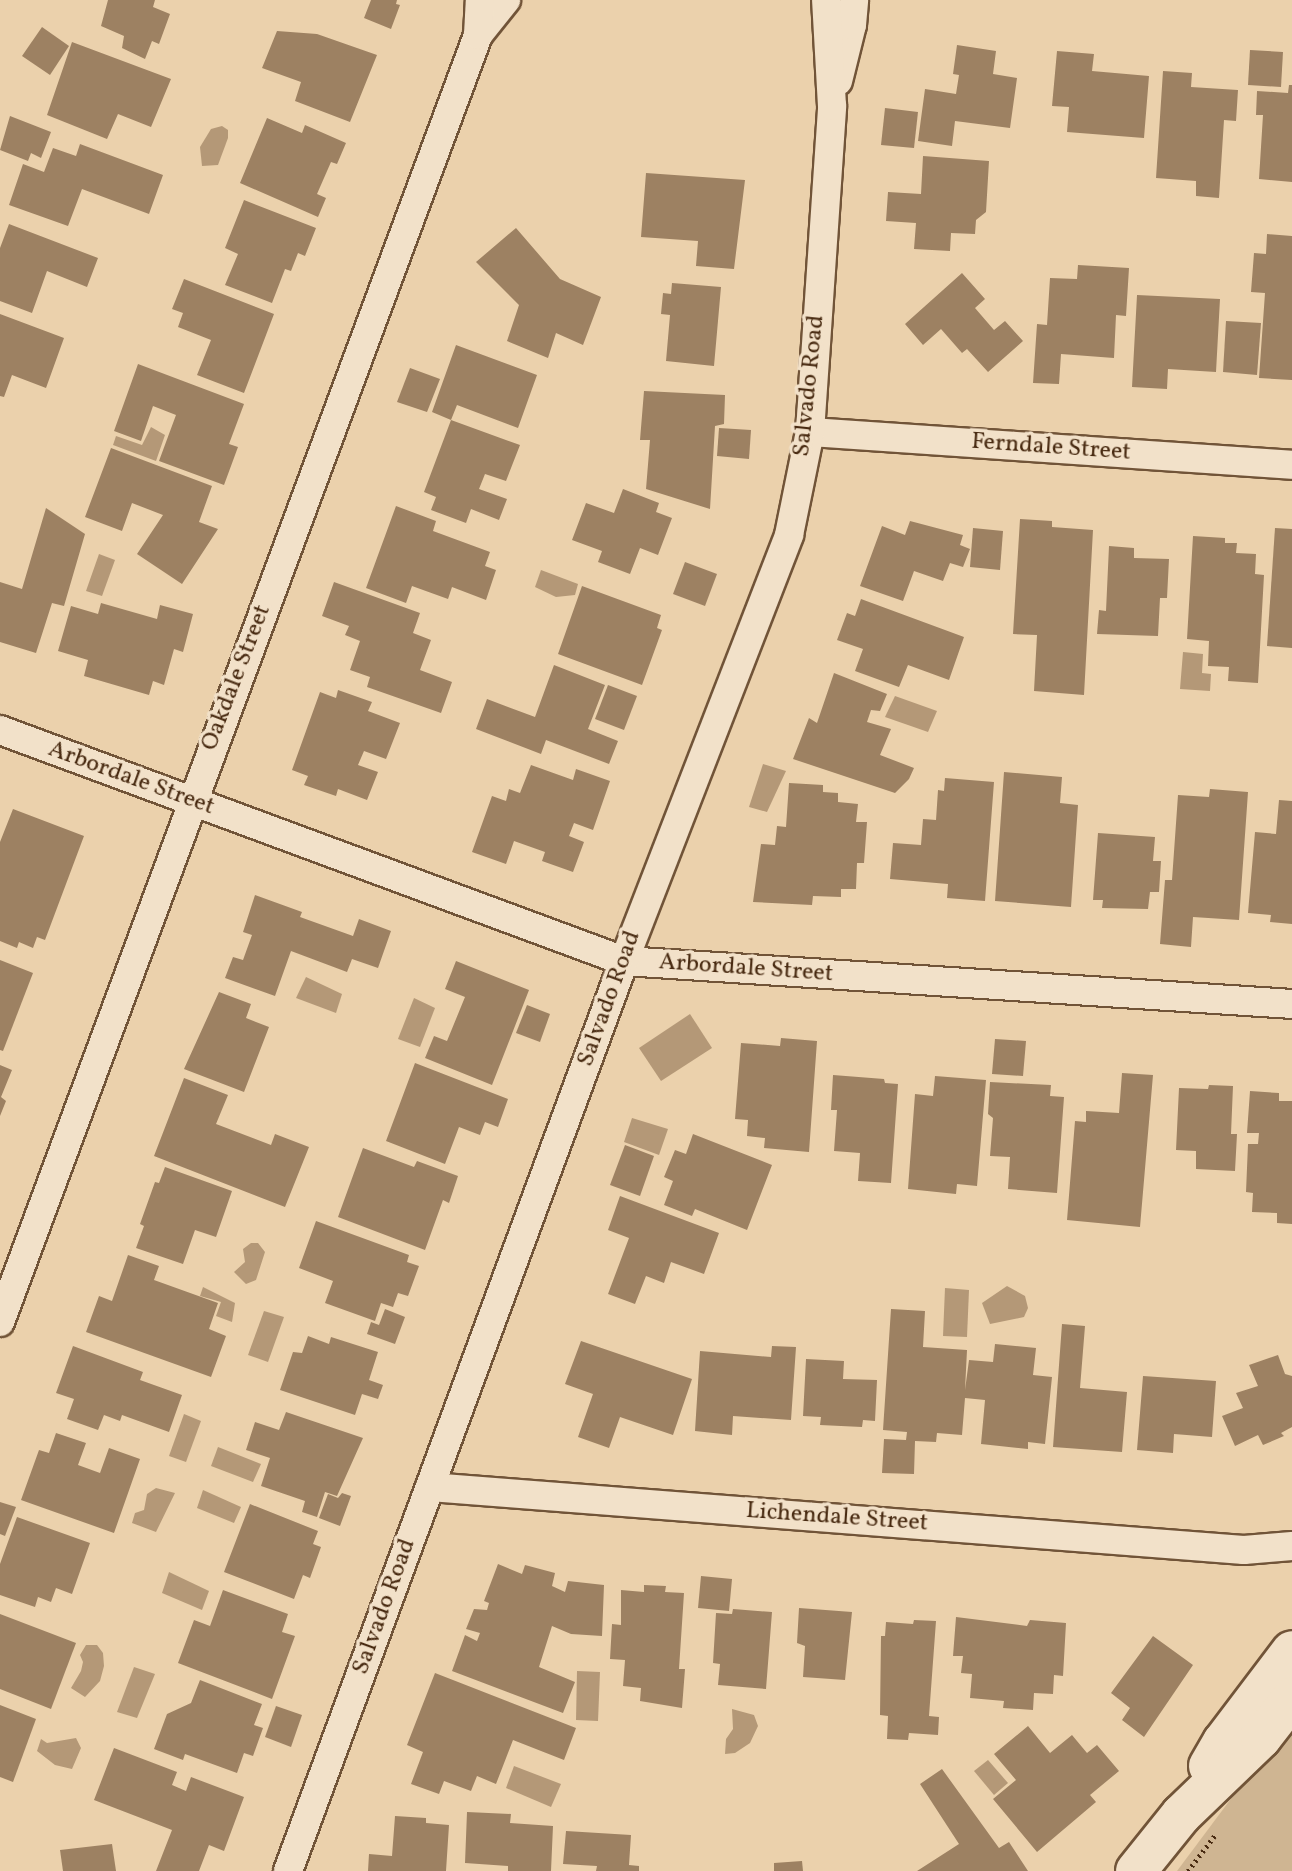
<!DOCTYPE html>
<style>
body{margin:0}
#map{position:relative;width:1292px;height:1871px;overflow:hidden;background:#ebd1ac;font-family:Vollkorn,serif}
div>[style]{position:absolute}
[style*='--x']{left:calc(var(--x)*1px);top:calc(var(--y)*1px);width:calc(var(--w)*1px);rotate:calc(var(--a)*1deg)}
.green>*{inset:0;background:#cfb592}
.water>*{inset:0;background:#b49877}
.building>*{inset:0;background:#9d8162}
.path>*{height:5px;margin-top:-2.5px;transform-origin:0;background:repeating-linear-gradient(90deg,#482a11 0 2px,transparent 0 6px)}
.roads{filter:drop-shadow(2px 0 #715438) drop-shadow(-2px 0 #715438) drop-shadow(0 2px #715438) drop-shadow(0 -2px #715438)}
.street>*{height:28px;margin:-14px;padding:0 14px;transform-origin:14px;border-radius:14px;background:#f2e1c9}
.secondary>*{height:40px;margin:-20px;padding:0 20px;transform-origin:20px;border-radius:20px;background:#f2e1c9}
span{translate:-50% -50%;white-space:nowrap;text-align:center;line-height:1.15;-webkit-text-stroke:7px #f2e1c9;paint-order:stroke}
.street-label{font-size:24px;color:#482a11}
</style>
<div id="map">
<div class="green">
<div style="clip-path:polygon(1292px 1717px,1292px 1871px,1177px 1871px)"></div>
</div>
<div class="water">
<div style="clip-path:polygon(222px 126px,228px 130px,228px 138px,218px 165px,202px 166px,200px 147px,211px 129px)"></div>
<div style="clip-path:polygon(151px 427px,165px 435px,156px 461px,113px 445px,116px 436px,142px 445px)"></div>
<div style="clip-path:polygon(99px 554px,115px 560px,102px 596px,86px 591px)"></div>
<div style="clip-path:polygon(541px 570px,578px 584px,575px 595px,556px 597px,535px 587px)"></div>
<div style="clip-path:polygon(1183px 652px,1203px 654px,1202px 673px,1211px 674px,1210px 691px,1180px 689px)"></div>
<div style="clip-path:polygon(895px 696px,937px 711px,928px 732px,885px 717px)"></div>
<div style="clip-path:polygon(763px 764px,786px 771px,767px 812px,749px 807px)"></div>
<div style="clip-path:polygon(306px 977px,342px 994px,336px 1013px,296px 998px)"></div>
<div style="clip-path:polygon(414px 998px,435px 1008px,420px 1047px,398px 1039px)"></div>
<div style="clip-path:polygon(690px 1014px,712px 1048px,661px 1081px,639px 1048px)"></div>
<div style="clip-path:polygon(632px 1118px,668px 1129px,659px 1155px,624px 1142px)"></div>
<div style="clip-path:polygon(251px 1243px,258px 1243px,265px 1252px,256px 1280px,246px 1284px,234px 1272px,245px 1262px,243px 1249px)"></div>
<div style="clip-path:polygon(1007px 1286px,1025px 1296px,1028px 1308px,1024px 1317px,990px 1324px,982px 1303px)"></div>
<div style="clip-path:polygon(203px 1287px,235px 1303px,232px 1322px,216px 1316px,221px 1302px,200px 1296px)"></div>
<div style="clip-path:polygon(945px 1288px,969px 1290px,967px 1337px,943px 1336px)"></div>
<div style="clip-path:polygon(264px 1311px,284px 1317px,268px 1362px,248px 1355px)"></div>
<div style="clip-path:polygon(184px 1414px,201px 1421px,186px 1462px,169px 1456px)"></div>
<div style="clip-path:polygon(218px 1447px,261px 1464px,253px 1482px,211px 1466px)"></div>
<div style="clip-path:polygon(156px 1488px,175px 1493px,156px 1532px,132px 1523px,135px 1513px,144px 1510px,147px 1494px)"></div>
<div style="clip-path:polygon(203px 1490px,241px 1507px,234px 1523px,197px 1508px)"></div>
<div style="clip-path:polygon(169px 1572px,209px 1591px,202px 1610px,162px 1593px)"></div>
<div style="clip-path:polygon(86px 1645px,97px 1645px,103px 1653px,104px 1666px,100px 1681px,85px 1697px,71px 1688px,81px 1671px,83px 1662px,80px 1655px)"></div>
<div style="clip-path:polygon(134px 1667px,155px 1674px,137px 1718px,117px 1712px)"></div>
<div style="clip-path:polygon(577px 1671px,600px 1672px,598px 1721px,576px 1720px)"></div>
<div style="clip-path:polygon(732px 1709px,754px 1715px,758px 1726px,750px 1743px,735px 1753px,725px 1754px,726px 1739px,733px 1729px)"></div>
<div style="clip-path:polygon(76px 1738px,81px 1748px,72px 1769px,55px 1765px,37px 1751px,41px 1739px,47px 1743px)"></div>
<div style="clip-path:polygon(988px 1760px,1008px 1783px,994px 1795px,974px 1771px)"></div>
<div style="clip-path:polygon(514px 1766px,561px 1784px,551px 1807px,506px 1788px)"></div>
</div>
<div class="building">
<div style="clip-path:polygon(108px 0,155px 0,153px 7px,170px 14px,159px 44px,152px 41px,145px 59px,122px 48px,124px 36px,101px 26px)"></div>
<div style="clip-path:polygon(371px 0,397px 0,396px 4px,400px 5px,391px 29px,364px 18px)"></div>
<div style="clip-path:polygon(42px 27px,69px 46px,50px 75px,22px 56px)"></div>
<div style="clip-path:polygon(277px 31px,317px 34px,377px 55px,350px 122px,295px 101px,301px 82px,262px 68px)"></div>
<div style="clip-path:polygon(72px 42px,171px 79px,151px 127px,118px 114px,107px 139px,47px 115px)"></div>
<div style="clip-path:polygon(957px 45px,996px 51px,993px 74px,1017px 78px,1010px 128px,955px 121px,952px 146px,918px 141px,925px 89px,956px 94px,959px 75px,953px 74px)"></div>
<div style="clip-path:polygon(1250px 50px,1283px 52px,1281px 87px,1248px 85px)"></div>
<div style="clip-path:polygon(1057px 51px,1094px 54px,1092px 71px,1149px 76px,1144px 138px,1067px 132px,1069px 107px,1052px 106px)"></div>
<div style="clip-path:polygon(1163px 71px,1192px 73px,1191px 87px,1238px 90px,1236px 121px,1224px 120px,1219px 198px,1196px 196px,1196px 181px,1156px 178px)"></div>
<div style="clip-path:polygon(1289px 85px,1292px 85px,1292px 182px,1259px 179px,1263px 115px,1256px 115px,1257px 91px,1288px 93px)"></div>
<div style="clip-path:polygon(885px 108px,918px 112px,914px 148px,881px 145px)"></div>
<div style="clip-path:polygon(10px 116px,51px 132px,41px 158px,31px 153px,28px 161px,0 150px)"></div>
<div style="clip-path:polygon(267px 118px,302px 133px,305px 125px,346px 143px,337px 164px,331px 162px,317px 194px,326px 198px,318px 217px,240px 183px)"></div>
<div style="clip-path:polygon(80px 144px,163px 175px,149px 214px,82px 189px,68px 226px,9px 205px,23px 164px,44px 172px,53px 148px,76px 156px)"></div>
<div style="clip-path:polygon(923px 156px,989px 161px,986px 212px,976px 220px,975px 234px,951px 233px,950px 251px,914px 249px,916px 223px,886px 221px,888px 192px,921px 194px)"></div>
<div style="clip-path:polygon(646px 173px,745px 180px,734px 269px,696px 266px,698px 241px,641px 237px)"></div>
<div style="clip-path:polygon(244px 200px,316px 228px,305px 256px,298px 253px,291px 271px,285px 269px,272px 303px,225px 285px,238px 254px,225px 248px)"></div>
<div style="clip-path:polygon(9px 224px,98px 258px,87px 287px,47px 271px,32px 313px,0 301px,0 248px)"></div>
<div style="clip-path:polygon(516px 228px,560px 279px,601px 297px,583px 345px,556px 333px,548px 358px,507px 341px,519px 305px,476px 262px)"></div>
<div style="clip-path:polygon(1267px 234px,1292px 236px,1292px 380px,1259px 378px,1265px 293px,1251px 292px,1254px 253px,1266px 254px)"></div>
<div style="clip-path:polygon(1078px 265px,1129px 268px,1126px 316px,1116px 315px,1114px 358px,1061px 354px,1059px 384px,1033px 383px,1037px 324px,1047px 325px,1050px 278px,1077px 279px)"></div>
<div style="clip-path:polygon(962px 273px,985px 299px,975px 308px,994px 330px,1005px 321px,1023px 341px,988px 372px,967px 349px,962px 353px,941px 329px,923px 345px,905px 324px)"></div>
<div style="clip-path:polygon(184px 279px,274px 314px,244px 393px,197px 375px,211px 340px,178px 327px,183px 313px,172px 309px)"></div>
<div style="clip-path:polygon(672px 283px,721px 287px,714px 366px,666px 361px,670px 315px,661px 314px,663px 293px,671px 294px)"></div>
<div style="clip-path:polygon(1137px 295px,1220px 299px,1216px 372px,1168px 369px,1167px 389px,1132px 387px)"></div>
<div style="clip-path:polygon(0 314px,64px 338px,46px 388px,12px 375px,4px 397px,0 396px)"></div>
<div style="clip-path:polygon(1226px 321px,1261px 323px,1257px 375px,1223px 372px)"></div>
<div style="clip-path:polygon(456px 345px,537px 375px,518px 428px,457px 405px,451px 420px,432px 412px)"></div>
<div style="clip-path:polygon(138px 364px,244px 404px,229px 444px,238px 447px,224px 485px,159px 461px,176px 415px,153px 406px,141px 441px,114px 431px)"></div>
<div style="clip-path:polygon(410px 368px,440px 379px,427px 412px,397px 402px)"></div>
<div style="clip-path:polygon(644px 391px,725px 395px,724px 424px,715px 426px,710px 509px,646px 489px,650px 440px,640px 440px)"></div>
<div style="clip-path:polygon(451px 420px,520px 445px,506px 481px,485px 474px,479px 489px,507px 499px,499px 520px,471px 509px,466px 523px,431px 510px,436px 497px,424px 492px)"></div>
<div style="clip-path:polygon(719px 428px,751px 430px,749px 459px,717px 456px)"></div>
<div style="clip-path:polygon(111px 448px,212px 486px,199px 522px,218px 529px,182px 584px,137px 554px,163px 515px,132px 503px,122px 531px,85px 517px)"></div>
<div style="clip-path:polygon(623px 489px,659px 503px,656px 512px,672px 518px,658px 555px,640px 548px,630px 574px,598px 562px,602px 551px,572px 540px,586px 503px,614px 513px)"></div>
<div style="clip-path:polygon(396px 506px,436px 521px,433px 531px,490px 552px,485px 566px,496px 570px,486px 600px,452px 587px,448px 599px,412px 586px,406px 603px,366px 588px)"></div>
<div style="clip-path:polygon(46px 508px,85px 534px,64px 606px,52px 603px,36px 653px,0 642px,0 582px,22px 589px)"></div>
<div style="clip-path:polygon(1020px 519px,1052px 521px,1052px 527px,1093px 530px,1084px 695px,1034px 691px,1037px 635px,1013px 634px)"></div>
<div style="clip-path:polygon(910px 521px,963px 535px,960px 545px,970px 549px,963px 567px,950px 563px,943px 581px,914px 571px,903px 601px,860px 586px,882px 526px,905px 535px)"></div>
<div style="clip-path:polygon(973px 528px,1003px 531px,1000px 570px,970px 567px)"></div>
<div style="clip-path:polygon(1275px 528px,1292px 529px,1292px 648px,1267px 646px)"></div>
<div style="clip-path:polygon(1193px 536px,1225px 538px,1225px 543px,1237px 543px,1236px 553px,1256px 554px,1255px 574px,1264px 575px,1258px 683px,1228px 681px,1229px 667px,1208px 666px,1209px 641px,1187px 639px)"></div>
<div style="clip-path:polygon(1109px 546px,1134px 548px,1134px 558px,1169px 559px,1167px 598px,1160px 598px,1158px 636px,1097px 634px,1099px 610px,1106px 611px)"></div>
<div style="clip-path:polygon(685px 562px,717px 574px,705px 606px,673px 594px)"></div>
<div style="clip-path:polygon(334px 582px,420px 613px,413px 633px,431px 640px,420px 670px,452px 682px,441px 713px,367px 687px,370px 677px,350px 670px,360px 641px,345px 635px,349px 626px,322px 616px)"></div>
<div style="clip-path:polygon(582px 586px,661px 615px,657px 628px,662px 630px,642px 685px,558px 654px)"></div>
<div style="clip-path:polygon(861px 599px,964px 637px,949px 680px,908px 665px,899px 687px,855px 671px,863px 649px,837px 640px,847px 613px,855px 616px)"></div>
<div style="clip-path:polygon(101px 603px,157px 619px,160px 605px,193px 614px,183px 652px,174px 649px,164px 685px,153px 681px,149px 695px,84px 676px,88px 660px,58px 651px,71px 606px,98px 614px)"></div>
<div style="clip-path:polygon(554px 665px,605px 685px,588px 729px,618px 741px,609px 764px,546px 740px,541px 754px,476px 729px,487px 699px,535px 717px)"></div>
<div style="clip-path:polygon(834px 673px,887px 694px,880px 711px,871px 710px,867px 722px,891px 729px,880px 755px,914px 768px,909px 779px,895px 793px,793px 759px,809px 718px,817px 723px)"></div>
<div style="clip-path:polygon(608px 685px,637px 696px,624px 730px,595px 719px)"></div>
<div style="clip-path:polygon(338px 690px,372px 702px,368px 711px,400px 723px,386px 759px,364px 751px,358px 765px,378px 772px,367px 800px,338px 789px,336px 796px,304px 785px,308px 776px,292px 770px,320px 692px,336px 698px)"></div>
<div style="clip-path:polygon(531px 765px,573px 780px,576px 769px,610px 781px,593px 830px,574px 823px,569px 836px,584px 842px,573px 872px,542px 861px,545px 852px,514px 841px,506px 864px,472px 852px,492px 796px,506px 801px,509px 789px,520px 793px)"></div>
<div style="clip-path:polygon(1004px 772px,1062px 777px,1060px 803px,1078px 805px,1071px 907px,995px 901px)"></div>
<div style="clip-path:polygon(945px 778px,994px 782px,985px 901px,947px 898px,948px 884px,890px 879px,893px 843px,921px 845px,923px 819px,936px 820px,938px 790px,944px 791px)"></div>
<div style="clip-path:polygon(789px 783px,823px 785px,823px 792px,838px 793px,838px 802px,858px 804px,856px 822px,867px 822px,864px 863px,857px 863px,856px 889px,841px 889px,841px 897px,813px 896px,812px 905px,753px 902px,761px 844px,775px 845px,777px 826px,786px 827px)"></div>
<div style="clip-path:polygon(1210px 789px,1248px 792px,1239px 920px,1193px 917px,1191px 947px,1160px 944px,1165px 880px,1172px 880px,1178px 795px,1209px 797px)"></div>
<div style="clip-path:polygon(1279px 800px,1292px 801px,1292px 924px,1270px 922px,1271px 915px,1248px 913px,1255px 832px,1276px 834px)"></div>
<div style="clip-path:polygon(13px 809px,84px 836px,45px 940px,37px 937px,33px 948px,19px 942px,17px 948px,0 941px,0 842px)"></div>
<div style="clip-path:polygon(1098px 833px,1155px 837px,1153px 861px,1161px 861px,1159px 892px,1150px 892px,1148px 909px,1102px 908px,1103px 900px,1093px 900px)"></div>
<div style="clip-path:polygon(255px 895px,302px 912px,300px 917px,353px 936px,359px 919px,391px 931px,378px 968px,352px 959px,347px 972px,291px 951px,275px 996px,225px 978px,233px 957px,243px 960px,252px 935px,243px 932px)"></div>
<div style="clip-path:polygon(0 960px,33px 973px,3px 1051px,0 1050px)"></div>
<div style="clip-path:polygon(456px 961px,529px 990px,492px 1085px,425px 1058px,434px 1036px,447px 1041px,465px 997px,445px 989px)"></div>
<div style="clip-path:polygon(219px 992px,251px 1004px,246px 1018px,269px 1027px,244px 1092px,184px 1069px)"></div>
<div style="clip-path:polygon(527px 1005px,550px 1014px,540px 1042px,516px 1033px)"></div>
<div style="clip-path:polygon(781px 1038px,817px 1041px,809px 1152px,764px 1148px,765px 1138px,747px 1136px,748px 1120px,735px 1119px,741px 1043px,780px 1046px)"></div>
<div style="clip-path:polygon(995px 1039px,1026px 1041px,1023px 1076px,992px 1074px)"></div>
<div style="clip-path:polygon(415px 1063px,508px 1099px,498px 1127px,485px 1122px,480px 1135px,459px 1127px,445px 1164px,386px 1141px)"></div>
<div style="clip-path:polygon(0 1065px,12px 1070px,1px 1097px,6px 1101px,0 1116px)"></div>
<div style="clip-path:polygon(1122px 1073px,1153px 1075px,1140px 1227px,1067px 1220px,1075px 1121px,1086px 1122px,1086px 1111px,1119px 1113px)"></div>
<div style="clip-path:polygon(833px 1075px,884px 1079px,885px 1083px,898px 1084px,891px 1183px,858px 1181px,860px 1153px,834px 1151px,837px 1110px,831px 1110px)"></div>
<div style="clip-path:polygon(935px 1076px,986px 1080px,977px 1186px,957px 1184px,956px 1194px,908px 1189px,915px 1094px,933px 1096px)"></div>
<div style="clip-path:polygon(184px 1078px,228px 1095px,216px 1124px,271px 1145px,275px 1134px,309px 1147px,285px 1207px,154px 1156px)"></div>
<div style="clip-path:polygon(990px 1082px,1051px 1085px,1050px 1096px,1064px 1097px,1057px 1193px,1008px 1189px,1010px 1157px,990px 1156px,993px 1118px,988px 1114px)"></div>
<div style="clip-path:polygon(1209px 1085px,1233px 1086px,1231px 1134px,1237px 1134px,1235px 1171px,1196px 1169px,1196px 1151px,1176px 1150px,1179px 1088px,1208px 1089px)"></div>
<div style="clip-path:polygon(1250px 1091px,1279px 1093px,1279px 1101px,1292px 1101px,1292px 1224px,1277px 1223px,1277px 1213px,1252px 1212px,1253px 1193px,1246px 1192px,1248px 1144px,1258px 1144px,1259px 1133px,1247px 1133px)"></div>
<div style="clip-path:polygon(693px 1134px,772px 1165px,747px 1230px,695px 1209px,692px 1216px,664px 1205px,673px 1181px,664px 1177px,675px 1150px,686px 1154px)"></div>
<div style="clip-path:polygon(625px 1145px,654px 1156px,640px 1196px,610px 1185px)"></div>
<div style="clip-path:polygon(363px 1148px,414px 1167px,417px 1161px,458px 1176px,449px 1203px,443px 1200px,425px 1250px,338px 1217px)"></div>
<div style="clip-path:polygon(165px 1167px,232px 1191px,216px 1237px,195px 1230px,183px 1264px,136px 1248px,144px 1226px,140px 1224px,155px 1182px,159px 1183px)"></div>
<div style="clip-path:polygon(620px 1196px,719px 1233px,704px 1274px,671px 1262px,664px 1283px,646px 1276px,635px 1304px,608px 1294px,629px 1238px,608px 1230px)"></div>
<div style="clip-path:polygon(316px 1221px,409px 1255px,407px 1262px,419px 1266px,408px 1296px,398px 1293px,393px 1307px,381px 1303px,375px 1321px,325px 1303px,333px 1281px,299px 1268px)"></div>
<div style="clip-path:polygon(128px 1255px,159px 1266px,154px 1280px,218px 1303px,209px 1329px,226px 1336px,211px 1377px,86px 1332px,99px 1296px,112px 1301px)"></div>
<div style="clip-path:polygon(385px 1309px,405px 1317px,395px 1344px,367px 1334px,371px 1322px,379px 1325px)"></div>
<div style="clip-path:polygon(891px 1309px,925px 1311px,923px 1347px,967px 1350px,965px 1390px,969px 1360px,993px 1362px,995px 1344px,1036px 1348px,1033px 1375px,1052px 1377px,1045px 1444px,1028px 1442px,1028px 1449px,981px 1444px,985px 1400px,965px 1398px,962px 1435px,937px 1433px,936px 1442px,915px 1441px,914px 1474px,882px 1473px,884px 1439px,906px 1440px,907px 1432px,883px 1430px)"></div>
<div style="clip-path:polygon(1062px 1324px,1085px 1326px,1080px 1388px,1127px 1392px,1122px 1452px,1053px 1447px)"></div>
<div style="clip-path:polygon(308px 1336px,329px 1344px,331px 1337px,378px 1352px,369px 1380px,383px 1385px,378px 1399px,362px 1394px,355px 1415px,280px 1390px,293px 1352px,302px 1353px)"></div>
<div style="clip-path:polygon(581px 1341px,692px 1379px,673px 1435px,620px 1417px,609px 1448px,578px 1437px,593px 1394px,565px 1384px)"></div>
<div style="clip-path:polygon(73px 1346px,143px 1372px,140px 1380px,182px 1395px,169px 1432px,122px 1415px,120px 1421px,104px 1415px,98px 1430px,67px 1419px,74px 1399px,56px 1393px)"></div>
<div style="clip-path:polygon(772px 1346px,796px 1347px,791px 1420px,733px 1416px,732px 1435px,695px 1431px,700px 1351px,771px 1357px)"></div>
<div style="clip-path:polygon(1278px 1355px,1285px 1374px,1292px 1376px,1292px 1427px,1281px 1433px,1284px 1436px,1263px 1445px,1258px 1435px,1235px 1446px,1222px 1416px,1243px 1408px,1236px 1393px,1258px 1386px,1249px 1365px)"></div>
<div style="clip-path:polygon(806px 1359px,844px 1361px,843px 1379px,877px 1380px,875px 1421px,863px 1420px,862px 1427px,820px 1425px,821px 1417px,803px 1416px)"></div>
<div style="clip-path:polygon(1143px 1376px,1216px 1381px,1212px 1437px,1174px 1434px,1173px 1453px,1137px 1450px)"></div>
<div style="clip-path:polygon(286px 1412px,363px 1438px,337px 1496px,325px 1492px,317px 1517px,302px 1512px,305px 1501px,261px 1486px,270px 1458px,246px 1450px,255px 1422px,279px 1430px)"></div>
<div style="clip-path:polygon(56px 1433px,86px 1443px,78px 1465px,100px 1473px,109px 1448px,140px 1459px,114px 1533px,21px 1500px,39px 1450px,49px 1453px)"></div>
<div style="clip-path:polygon(342px 1493px,351px 1496px,340px 1526px,319px 1518px,328px 1494px,338px 1498px)"></div>
<div style="clip-path:polygon(0 1502px,16px 1507px,5px 1536px,0 1534px)"></div>
<div style="clip-path:polygon(250px 1504px,318px 1531px,313px 1544px,321px 1547px,310px 1578px,303px 1575px,294px 1599px,224px 1572px)"></div>
<div style="clip-path:polygon(17px 1517px,90px 1543px,72px 1594px,56px 1588px,51px 1602px,38px 1597px,35px 1607px,0 1595px,0 1564px)"></div>
<div style="clip-path:polygon(498px 1564px,522px 1574px,525px 1565px,555px 1573px,552px 1586px,565px 1592px,568px 1581px,604px 1585px,602px 1636px,571px 1634px,552px 1626px,539px 1667px,575px 1682px,563px 1713px,452px 1671px,465px 1635px,477px 1641px,480px 1633px,466px 1629px,474px 1609px,487px 1610px,489px 1603px,484px 1601px)"></div>
<div style="clip-path:polygon(701px 1576px,732px 1579px,729px 1611px,698px 1608px)"></div>
<div style="clip-path:polygon(644px 1585px,666px 1586px,665px 1592px,684px 1593px,679px 1669px,685px 1669px,682px 1708px,640px 1701px,641px 1688px,623px 1686px,625px 1660px,610px 1659px,612px 1624px,621px 1625px,621px 1590px,644px 1592px)"></div>
<div style="clip-path:polygon(223px 1590px,288px 1614px,282px 1632px,295px 1636px,272px 1699px,178px 1663px,194px 1620px,210px 1626px)"></div>
<div style="clip-path:polygon(799px 1608px,852px 1612px,845px 1680px,803px 1677px,805px 1646px,797px 1643px)"></div>
<div style="clip-path:polygon(733px 1609px,772px 1612px,766px 1689px,718px 1685px,720px 1664px,713px 1663px,716px 1613px,732px 1614px)"></div>
<div style="clip-path:polygon(0 1614px,76px 1643px,51px 1709px,0 1689px)"></div>
<div style="clip-path:polygon(956px 1617px,1027px 1626px,1030px 1620px,1066px 1623px,1063px 1676px,1054px 1675px,1053px 1694px,1034px 1693px,1033px 1710px,1003px 1708px,1004px 1701px,970px 1698px,972px 1674px,961px 1673px,963px 1656px,953px 1656px)"></div>
<div style="clip-path:polygon(914px 1620px,936px 1621px,929px 1716px,939px 1717px,938px 1735px,909px 1733px,908px 1740px,887px 1739px,888px 1716px,880px 1715px,881px 1636px,885px 1636px,886px 1622px,913px 1624px)"></div>
<div style="clip-path:polygon(1153px 1636px,1193px 1665px,1144px 1737px,1122px 1720px,1130px 1708px,1111px 1693px)"></div>
<div style="clip-path:polygon(435px 1673px,576px 1728px,564px 1760px,513px 1740px,496px 1784px,477px 1776px,471px 1791px,444px 1781px,439px 1794px,411px 1784px,423px 1752px,407px 1745px)"></div>
<div style="clip-path:polygon(200px 1680px,262px 1704px,254px 1725px,263px 1728px,253px 1756px,244px 1753px,237px 1773px,185px 1754px,183px 1760px,154px 1749px,167px 1714px,191px 1703px)"></div>
<div style="clip-path:polygon(0 1705px,36px 1719px,13px 1782px,0 1777px)"></div>
<div style="clip-path:polygon(276px 1706px,302px 1715px,291px 1747px,265px 1737px)"></div>
<div style="clip-path:polygon(1028px 1726px,1050px 1753px,1072px 1735px,1087px 1753px,1097px 1745px,1119px 1771px,1090px 1795px,1096px 1802px,1037px 1852px,993px 1799px,1016px 1780px,994px 1754px)"></div>
<div style="clip-path:polygon(114px 1748px,177px 1772px,172px 1785px,186px 1791px,191px 1777px,244px 1797px,224px 1851px,209px 1845px,199px 1871px,156px 1871px,172px 1830px,94px 1800px)"></div>
<div style="clip-path:polygon(942px 1769px,999px 1848px,1009px 1842px,1028px 1871px,917px 1871px,959px 1844px,920px 1784px)"></div>
<div style="clip-path:polygon(467px 1812px,511px 1814px,510px 1823px,553px 1826px,551px 1871px,508px 1871px,508px 1866px,465px 1863px)"></div>
<div style="clip-path:polygon(395px 1816px,426px 1818px,426px 1823px,449px 1825px,446px 1871px,368px 1871px,369px 1854px,392px 1856px)"></div>
<div style="clip-path:polygon(566px 1831px,631px 1835px,629px 1865px,639px 1866px,639px 1871px,596px 1871px,597px 1866px,563px 1864px)"></div>
<div style="clip-path:polygon(112px 1844px,116px 1871px,63px 1871px,60px 1850px)"></div>
<div style="clip-path:polygon(802px 1861px,803px 1871px,774px 1871px,774px 1863px)"></div>
</div>
<div class="path">
<div style="--x:1188;--y:1871;--w:46;--a:-52.9"></div>
</div>
<div class="roads">
<div class="street">
<div style="--x:478;--y:35;--w:45;--a:-51.3"></div>
<div style="--x:838;--y:81;--w:58;--a:-76"></div>
<div style="--x:852;--y:25;--w:25;--a:-85"></div>
<div style="--x:810;--y:432;--w:483;--a:3.9"></div>
<div style="--x:0;--y:730;--w:665;--a:20.31"></div>
<div style="--x:624;--y:961;--w:669;--a:3.68"></div>
<div style="--x:0;--y:1322;--w:1373;--a:-69.62"></div>
<div style="--x:478;--y:35;--w:35;--a:-87"></div>
<div style="--x:430;--y:1487;--w:816;--a:4.43"></div>
<div style="--x:1244;--y:1550;--w:48;--a:-4.8"></div>
<div style="--x:288;--y:1871;--w:970;--a:-69.73"></div>
<div style="--x:624;--y:961;--w:457;--a:-68.8"></div>
<div style="--x:789;--y:535;--w:105;--a:-78.5"></div>
<div style="--x:810;--y:432;--w:327;--a:-86.1"></div>
<div style="--x:832;--y:106;--w:106;--a:-93.2"></div>
</div>
<div class="secondary">
<div style="--x:1209;--y:1766;--w:28;--a:-60"></div>
<div style="--x:1223;--y:1742;--w:114;--a:-52.8"></div>
<div style="--x:1136;--y:1871;--w:72;--a:-51.2"></div>
<div style="--x:1181;--y:1815;--w:111;--a:-43.9"></div>
<div style="--x:1261;--y:1738;--w:51;--a:-52.2"></div>
</div>
</div>
<div class="street-label">
<span style="left:810px;top:386px;rotate:-84deg">Salvado Road</span>
<span style="left:1051px;top:448px;rotate:4deg">Ferndale Street</span>
<span style="left:237px;top:678px;rotate:-69deg">Oakdale Street</span>
<span style="left:131px;top:779px;rotate:20deg">Arbordale Street</span>
<span style="left:746px;top:969px;rotate:4deg">Arbordale Street</span>
<span style="left:610px;top:999px;rotate:-70deg">Salvado Road</span>
<span style="left:837px;top:1518px;rotate:4deg">Lichendale Street</span>
<span style="left:385px;top:1607px;rotate:-70deg">Salvado Road</span>
</div>
</div>
